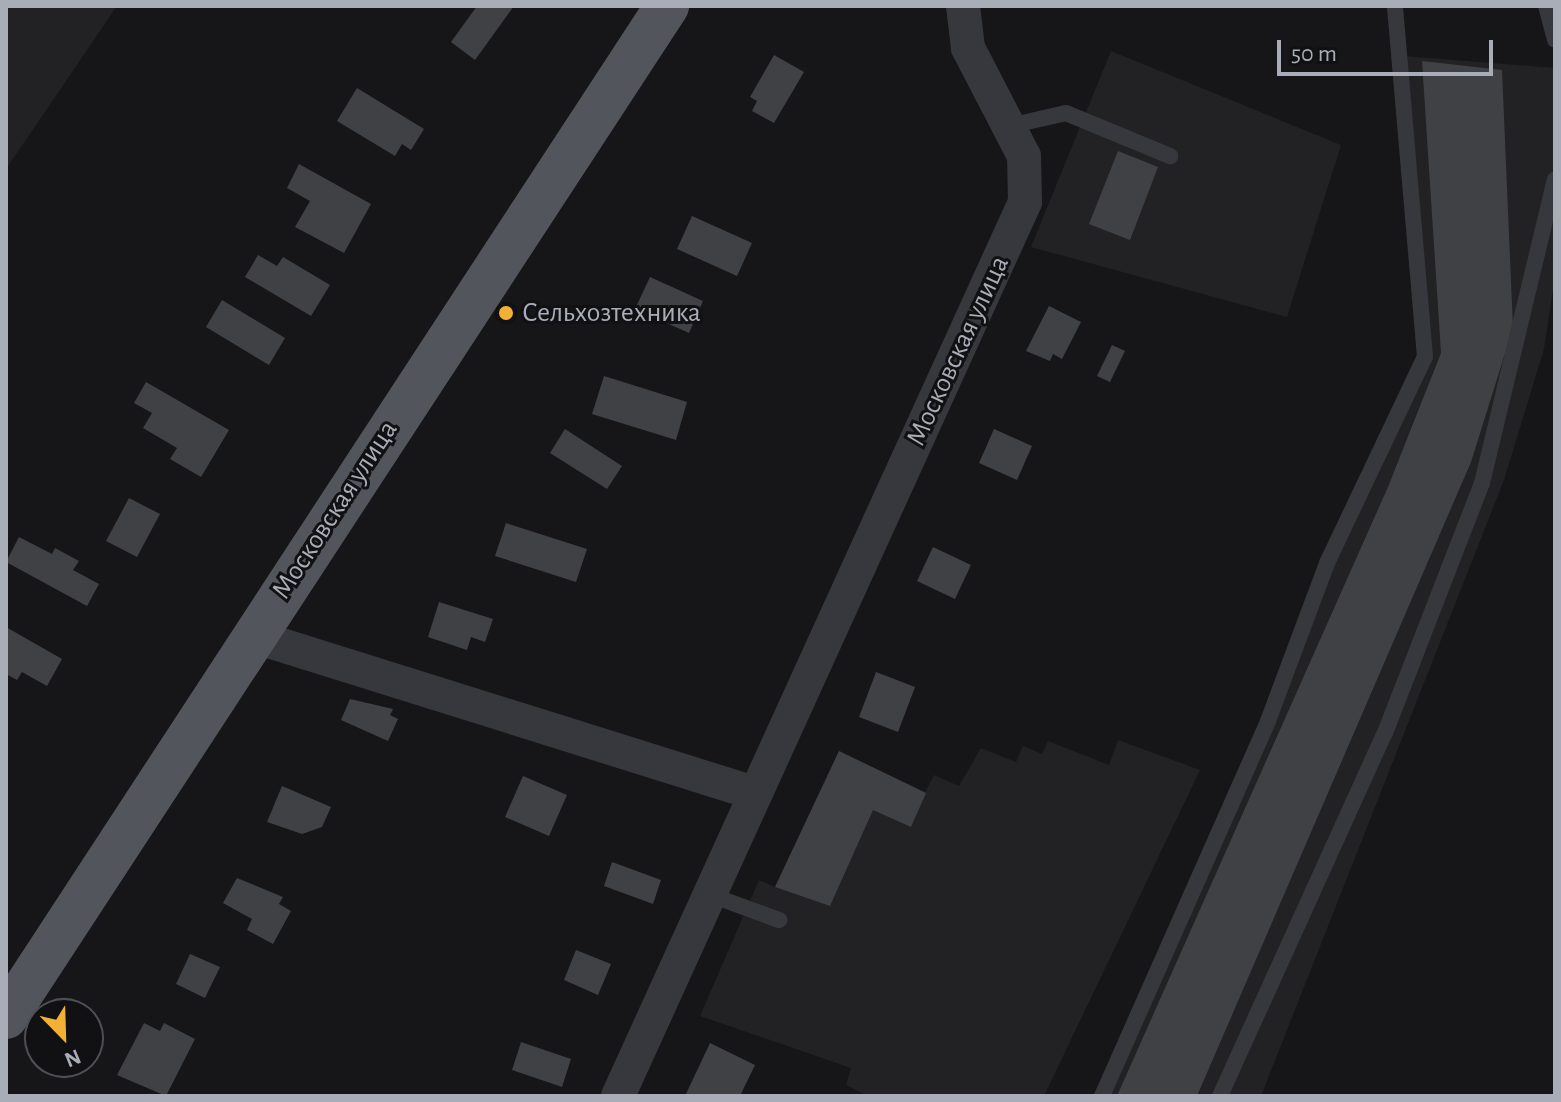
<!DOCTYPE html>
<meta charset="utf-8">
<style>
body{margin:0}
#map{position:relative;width:1561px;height:1102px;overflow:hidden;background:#161618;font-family:"Alegreya Sans",sans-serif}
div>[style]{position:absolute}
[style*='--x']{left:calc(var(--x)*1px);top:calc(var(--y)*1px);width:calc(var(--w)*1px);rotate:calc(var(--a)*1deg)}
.built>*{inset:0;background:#222225}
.building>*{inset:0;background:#404145}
.service>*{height:16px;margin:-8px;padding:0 8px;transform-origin:8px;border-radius:8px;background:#37383d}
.minor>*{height:34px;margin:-17px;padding:0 17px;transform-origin:17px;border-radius:17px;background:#37383d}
.primary>*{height:44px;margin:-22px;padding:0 22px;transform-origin:22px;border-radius:22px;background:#53555c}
.dots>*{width:22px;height:22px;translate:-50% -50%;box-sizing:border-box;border:4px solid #111113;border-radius:50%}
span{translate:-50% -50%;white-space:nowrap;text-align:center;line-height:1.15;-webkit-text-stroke:6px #111113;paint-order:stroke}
.poi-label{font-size:28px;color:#a8adb8}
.left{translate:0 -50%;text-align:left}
.street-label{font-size:28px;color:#a8adb8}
.frame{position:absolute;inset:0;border:8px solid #a8adb8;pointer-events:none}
.north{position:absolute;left:24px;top:998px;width:80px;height:80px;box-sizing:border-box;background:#111113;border:2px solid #4d4f55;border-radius:50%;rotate:157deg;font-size:22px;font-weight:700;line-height:32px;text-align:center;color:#a8adb8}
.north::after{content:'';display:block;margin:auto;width:28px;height:36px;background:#f2b134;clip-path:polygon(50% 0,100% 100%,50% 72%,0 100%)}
.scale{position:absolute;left:1277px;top:40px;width:216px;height:36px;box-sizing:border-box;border:4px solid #a8adb8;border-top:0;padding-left:10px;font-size:24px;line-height:28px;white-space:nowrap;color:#a8adb8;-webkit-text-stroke:6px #111113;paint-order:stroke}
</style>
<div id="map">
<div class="built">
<div style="clip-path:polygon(6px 6px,117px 6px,6px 169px)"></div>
<div style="clip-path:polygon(1111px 51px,1341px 145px,1287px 317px,1031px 247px)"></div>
<div style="clip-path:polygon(1404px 56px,1555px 68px,1555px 276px,1544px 349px,1504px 480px,1261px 1096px,1100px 1096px,1328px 564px,1427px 357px)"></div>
<div style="clip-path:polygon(1118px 740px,1200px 770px,1044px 1096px,868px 1096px,846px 1085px,851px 1068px,700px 1016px,759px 880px,775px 887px,839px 751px,925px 792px,934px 775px,959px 786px,981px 748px,1016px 762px,1023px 746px,1042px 754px,1048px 741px,1109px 765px)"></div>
</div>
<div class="building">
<div style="clip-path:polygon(477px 6px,514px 6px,475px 60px,451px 42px)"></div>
<div style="clip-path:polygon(774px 55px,804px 72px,774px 123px,752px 111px,757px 101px,750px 97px)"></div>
<div style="clip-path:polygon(1422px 61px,1502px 70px,1513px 328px,1471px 462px,1197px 1096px,1117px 1096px,1388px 487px,1441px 353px)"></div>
<div style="clip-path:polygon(357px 88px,424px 129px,411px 150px,402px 144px,395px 156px,337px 121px)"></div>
<div style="clip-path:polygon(1118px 151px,1158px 167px,1130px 240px,1089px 224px)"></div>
<div style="clip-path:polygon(299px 164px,371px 204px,344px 253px,295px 227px,310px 201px,287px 188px)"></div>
<div style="clip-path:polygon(692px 216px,752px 243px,737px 276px,677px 249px)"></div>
<div style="clip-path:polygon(258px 255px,277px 266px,283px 257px,330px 285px,311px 316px,245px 277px)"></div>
<div style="clip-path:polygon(650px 277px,703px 301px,689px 333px,635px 309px)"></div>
<div style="clip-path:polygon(222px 300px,285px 338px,269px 365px,206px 327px)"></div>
<div style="clip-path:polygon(1049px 306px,1081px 322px,1062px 359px,1053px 354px,1050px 361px,1026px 351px)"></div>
<div style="clip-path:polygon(1112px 345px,1125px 351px,1110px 382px,1097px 376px)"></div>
<div style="clip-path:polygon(604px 376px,687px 402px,676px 440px,592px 414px)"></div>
<div style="clip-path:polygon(146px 382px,229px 430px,201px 477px,170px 459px,177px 448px,143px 428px,152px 413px,134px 403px)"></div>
<div style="clip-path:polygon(565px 429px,622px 466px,607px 489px,550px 453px)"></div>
<div style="clip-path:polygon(994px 429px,1032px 446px,1017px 480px,979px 463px)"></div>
<div style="clip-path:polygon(129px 498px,160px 514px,137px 557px,106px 541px)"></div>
<div style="clip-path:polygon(506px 523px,587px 549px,576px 582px,495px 556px)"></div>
<div style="clip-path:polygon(19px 537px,52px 554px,55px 548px,79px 561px,73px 570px,99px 584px,87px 606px,6px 562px)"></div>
<div style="clip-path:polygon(933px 547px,971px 565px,955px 599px,917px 581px)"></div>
<div style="clip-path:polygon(439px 602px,493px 619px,485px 642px,471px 637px,467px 650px,428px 637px)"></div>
<div style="clip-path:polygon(6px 627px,62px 659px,47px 686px,22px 672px,17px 680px,6px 674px)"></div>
<div style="clip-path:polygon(876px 672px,915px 687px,898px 732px,859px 717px)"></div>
<div style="clip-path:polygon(350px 699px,393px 709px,390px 715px,398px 719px,388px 741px,341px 720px)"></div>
<div style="clip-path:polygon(839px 751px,926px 793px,911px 827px,873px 810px,830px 906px,775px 887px)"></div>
<div style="clip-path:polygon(523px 776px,567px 795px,549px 836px,505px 817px)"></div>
<div style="clip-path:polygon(282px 786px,331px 807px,322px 827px,302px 834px,267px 822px)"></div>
<div style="clip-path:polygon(612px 862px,661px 880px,653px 904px,604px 886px)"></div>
<div style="clip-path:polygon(237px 878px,283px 897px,279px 904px,291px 911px,273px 944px,247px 930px,252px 919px,223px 903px)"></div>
<div style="clip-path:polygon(576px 950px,611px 964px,598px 995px,564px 980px)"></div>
<div style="clip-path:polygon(190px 954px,220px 967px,205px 998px,176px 984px)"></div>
<div style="clip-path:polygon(144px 1023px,160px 1031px,164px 1023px,195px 1039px,166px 1096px,117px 1075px)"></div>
<div style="clip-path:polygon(521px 1042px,571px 1059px,562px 1087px,512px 1070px)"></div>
<div style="clip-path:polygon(710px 1043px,755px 1065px,740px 1096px,685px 1096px)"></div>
</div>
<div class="service">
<div style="--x:1546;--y:6;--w:35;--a:75"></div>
<div style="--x:1009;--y:126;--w:58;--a:-12.8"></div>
<div style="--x:1066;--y:113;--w:113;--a:22.5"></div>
<div style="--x:708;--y:894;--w:76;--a:20.1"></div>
<div style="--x:1102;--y:1096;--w:410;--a:-66.1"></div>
<div style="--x:1268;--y:721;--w:169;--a:-69.5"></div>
<div style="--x:1327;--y:563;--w:228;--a:-64.6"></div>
<div style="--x:1425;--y:357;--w:352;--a:-94.9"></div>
<div style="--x:1220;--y:1096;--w:399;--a:-65.6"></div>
<div style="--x:1385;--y:733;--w:268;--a:-68.8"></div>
<div style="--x:1482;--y:483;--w:312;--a:-76.5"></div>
</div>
<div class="minor">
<div style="--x:253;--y:636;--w:525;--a:17.4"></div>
<div style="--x:618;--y:1096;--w:982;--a:-65.52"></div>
<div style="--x:1025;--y:202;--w:46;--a:-91.2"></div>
<div style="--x:1024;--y:156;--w:122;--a:-117.4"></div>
<div style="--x:968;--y:48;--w:42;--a:-96.8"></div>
</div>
<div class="primary">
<div style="--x:6;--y:1017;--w:1208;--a:-56.82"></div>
</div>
<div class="dots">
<div style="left:506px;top:313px;background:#f2b134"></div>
</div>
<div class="poi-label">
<span class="left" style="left:522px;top:313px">Сельхозтехника</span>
</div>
<div class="street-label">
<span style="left:958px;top:351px;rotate:-65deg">Московская улица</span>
<span style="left:335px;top:510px;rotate:-57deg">Московская улица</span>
</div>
<div class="frame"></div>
<div class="north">N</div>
<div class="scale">50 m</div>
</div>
